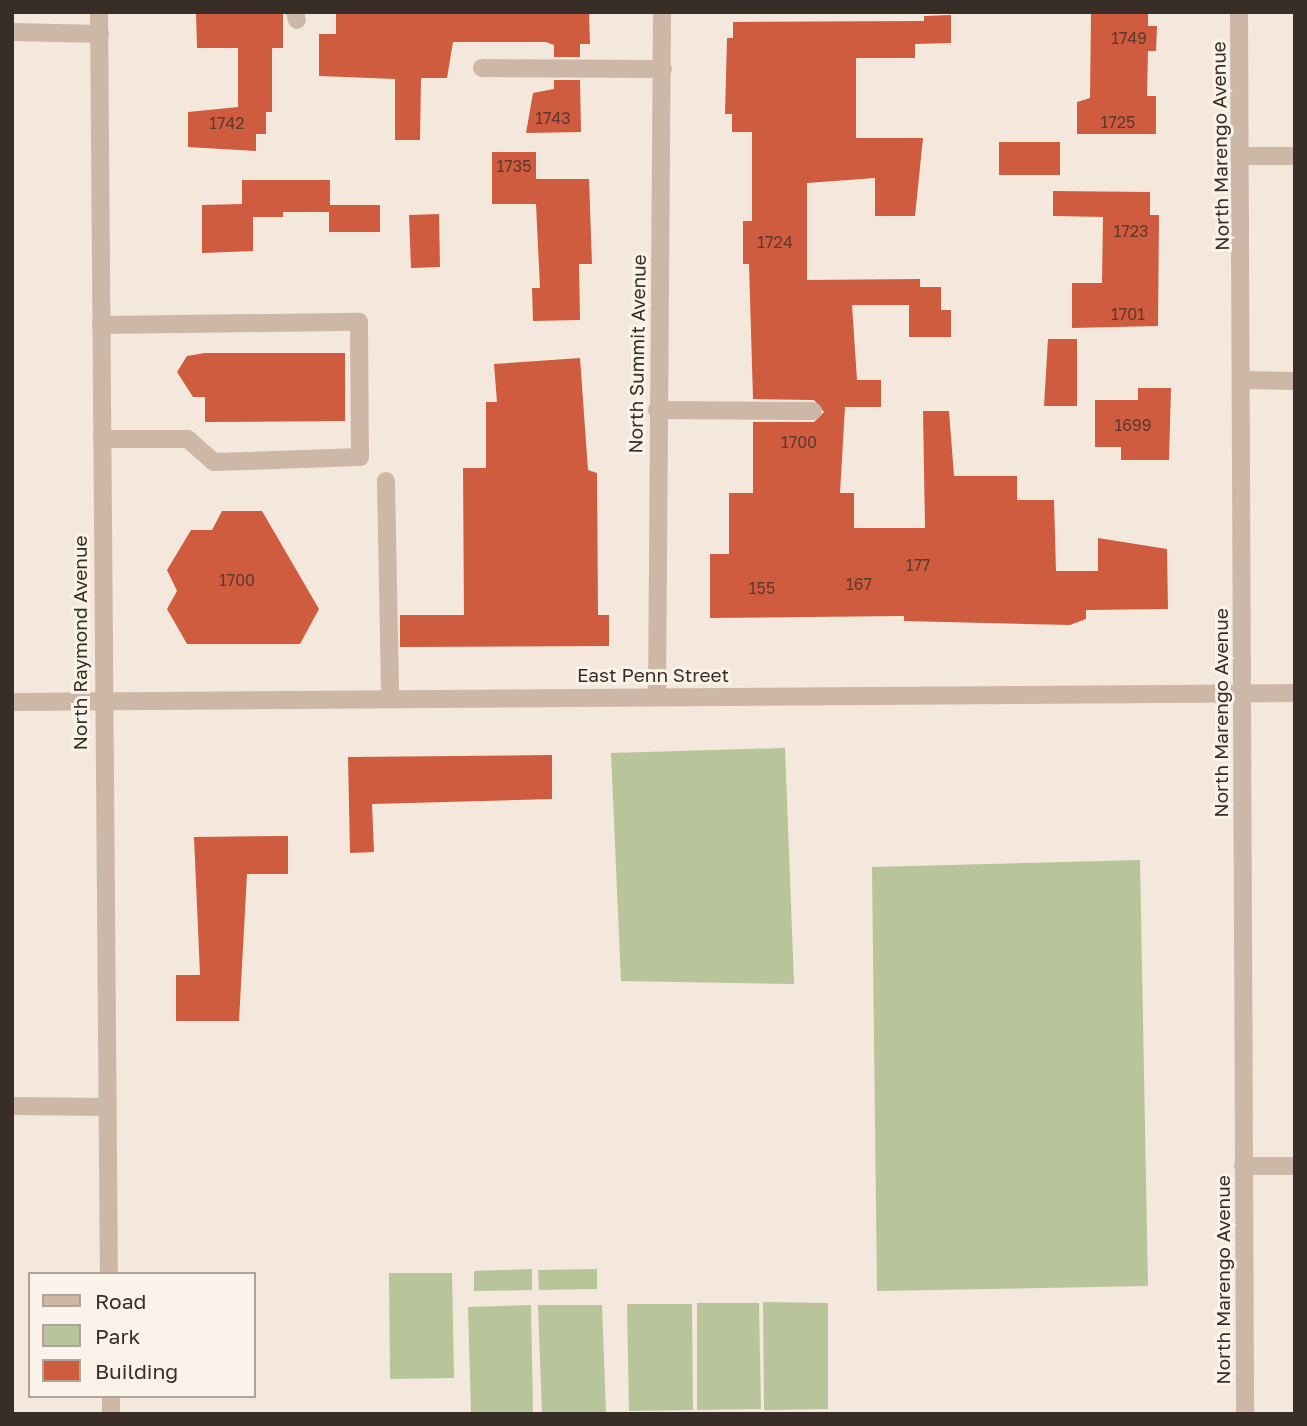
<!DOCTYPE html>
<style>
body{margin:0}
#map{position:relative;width:1307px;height:1426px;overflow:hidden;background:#f4e8dc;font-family:"Golos Text",sans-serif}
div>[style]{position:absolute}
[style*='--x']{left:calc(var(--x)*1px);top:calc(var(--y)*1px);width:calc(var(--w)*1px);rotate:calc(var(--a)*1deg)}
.green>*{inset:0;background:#b8c49a}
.building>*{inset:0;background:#cf5c3f}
.minor>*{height:18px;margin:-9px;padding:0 9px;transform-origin:9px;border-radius:9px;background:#cdb7a7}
span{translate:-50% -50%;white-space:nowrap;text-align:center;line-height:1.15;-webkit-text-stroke:6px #fbf2e9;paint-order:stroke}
.number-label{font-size:16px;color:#5e392e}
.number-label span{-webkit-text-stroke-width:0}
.street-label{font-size:19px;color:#392d28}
.frame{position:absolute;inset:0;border:14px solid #392d28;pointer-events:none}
.legend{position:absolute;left:28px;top:1272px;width:228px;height:126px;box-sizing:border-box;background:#fbf2e9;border:2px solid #ada39c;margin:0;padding:9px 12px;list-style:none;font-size:21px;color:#392d28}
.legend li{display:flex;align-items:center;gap:14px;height:35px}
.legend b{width:35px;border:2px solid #ada39c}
</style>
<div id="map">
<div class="green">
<div style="clip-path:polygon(785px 748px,794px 984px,621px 981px,611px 753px)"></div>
<div style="clip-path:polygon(1140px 860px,1148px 1286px,877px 1291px,872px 867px)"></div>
<div style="clip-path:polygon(532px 1269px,532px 1290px,474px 1291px,474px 1271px)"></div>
<div style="clip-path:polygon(597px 1269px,597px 1289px,539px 1290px,538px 1270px)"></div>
<div style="clip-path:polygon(389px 1273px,452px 1273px,454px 1378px,390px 1379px)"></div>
<div style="clip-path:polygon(763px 1302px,828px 1303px,828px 1409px,764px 1410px)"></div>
<div style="clip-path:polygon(697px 1303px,759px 1303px,761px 1409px,697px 1410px)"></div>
<div style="clip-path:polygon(627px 1304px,692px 1304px,693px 1410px,629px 1411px)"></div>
<div style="clip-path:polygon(531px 1305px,533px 1413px,471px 1414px,468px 1307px)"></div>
<div style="clip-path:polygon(538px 1305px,602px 1305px,606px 1412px,542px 1414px)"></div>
</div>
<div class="building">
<div style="clip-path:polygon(196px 12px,283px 12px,283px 48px,272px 48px,272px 112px,266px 112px,266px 134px,256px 134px,256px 151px,188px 147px,188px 112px,238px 107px,238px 48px,197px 48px)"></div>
<div style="clip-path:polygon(589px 12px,590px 44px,580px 44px,580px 57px,554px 57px,554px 45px,546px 42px,453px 42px,447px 78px,421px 78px,420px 140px,395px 140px,395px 79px,319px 76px,319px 34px,336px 34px,336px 13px)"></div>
<div style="clip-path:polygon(1091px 12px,1148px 14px,1148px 26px,1157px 26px,1156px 51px,1148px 51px,1147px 96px,1156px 96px,1156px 134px,1077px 134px,1077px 102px,1090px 98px)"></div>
<div style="clip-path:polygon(951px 15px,951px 43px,915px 44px,915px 58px,856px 58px,856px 138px,923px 138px,915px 216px,875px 216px,875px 178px,807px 183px,807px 280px,920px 279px,920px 287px,941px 287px,941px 310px,951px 310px,951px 337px,909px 337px,909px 305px,852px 305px,857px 380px,881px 380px,881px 407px,845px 407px,840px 493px,854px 493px,854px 528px,925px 528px,923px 411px,949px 411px,954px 476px,1017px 476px,1017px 500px,1054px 500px,1056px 571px,1098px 571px,1098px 538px,1167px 549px,1168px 609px,1086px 610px,1086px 619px,1070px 625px,904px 621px,904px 616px,710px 618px,710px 554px,729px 554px,729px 493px,753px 493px,753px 422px,814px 422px,824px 412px,814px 400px,753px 399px,749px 264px,743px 264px,743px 221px,752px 221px,752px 132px,732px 132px,732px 114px,725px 114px,727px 38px,733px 38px,733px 22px,924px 21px,924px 16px)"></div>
<div style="clip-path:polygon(554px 80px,580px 80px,581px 132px,526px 133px,533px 93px,554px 89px)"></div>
<div style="clip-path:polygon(999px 142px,1060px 142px,1060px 175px,999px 175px)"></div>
<div style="clip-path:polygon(492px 152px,536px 152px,536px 179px,589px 179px,592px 264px,579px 264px,580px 320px,533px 321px,532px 288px,540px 288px,536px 204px,492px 204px)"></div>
<div style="clip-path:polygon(242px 180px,330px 180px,330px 205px,380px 205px,380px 232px,329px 232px,329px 212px,283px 212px,283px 217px,253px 217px,253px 251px,202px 253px,202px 205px,242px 204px)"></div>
<div style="clip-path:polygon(1053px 191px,1150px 192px,1150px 215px,1159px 215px,1158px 326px,1072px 328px,1072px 283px,1102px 283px,1103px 217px,1053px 216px)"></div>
<div style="clip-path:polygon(439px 214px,440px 267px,411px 268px,409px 215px)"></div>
<div style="clip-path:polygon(1048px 339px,1077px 339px,1077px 406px,1044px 406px)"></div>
<div style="clip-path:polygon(345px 353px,345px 421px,205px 422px,205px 397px,193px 397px,177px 372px,187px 356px,205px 353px)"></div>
<div style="clip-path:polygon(580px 358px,588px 470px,597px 473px,598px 615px,609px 615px,609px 646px,400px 647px,400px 615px,464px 615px,463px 468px,486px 468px,486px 402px,497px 402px,494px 364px)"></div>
<div style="clip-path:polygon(1138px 388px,1171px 388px,1169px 460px,1121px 460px,1121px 447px,1095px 447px,1095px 400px,1138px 400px)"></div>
<div style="clip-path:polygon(222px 511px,262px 511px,319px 609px,300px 644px,187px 644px,167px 609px,177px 591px,167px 570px,191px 530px,212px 530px)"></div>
<div style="clip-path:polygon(552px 755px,552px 799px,372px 804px,374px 852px,350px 853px,348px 757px)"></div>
<div style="clip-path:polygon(288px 836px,288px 874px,247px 874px,239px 1021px,176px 1021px,176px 975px,200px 975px,194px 837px)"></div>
</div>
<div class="minor">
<div style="--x:99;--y:12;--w:1262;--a:89.55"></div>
<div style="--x:295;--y:12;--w:8;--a:76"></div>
<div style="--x:1239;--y:12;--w:1402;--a:89.75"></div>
<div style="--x:12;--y:32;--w:88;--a:1.3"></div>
<div style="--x:482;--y:68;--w:181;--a:0.3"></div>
<div style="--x:1242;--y:156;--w:53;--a:0"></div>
<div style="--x:101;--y:325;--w:258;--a:-0.7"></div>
<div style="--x:359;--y:322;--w:135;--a:89.6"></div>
<div style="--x:360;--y:457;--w:146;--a:178"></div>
<div style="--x:214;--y:462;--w:35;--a:-139"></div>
<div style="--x:188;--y:439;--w:86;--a:180"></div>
<div style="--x:1243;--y:380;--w:52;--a:1.1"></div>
<div style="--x:657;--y:410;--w:156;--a:0.4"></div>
<div style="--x:386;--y:481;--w:218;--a:88.9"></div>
<div style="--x:657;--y:696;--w:684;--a:-89.58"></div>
<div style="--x:12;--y:702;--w:1283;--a:-0.4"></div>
<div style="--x:12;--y:1106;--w:95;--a:0.6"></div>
<div style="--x:1243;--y:1166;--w:52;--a:0"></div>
<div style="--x:111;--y:1396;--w:18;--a:90"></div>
</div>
<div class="number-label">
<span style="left:1129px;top:38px">1749</span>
<span style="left:553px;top:118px">1743</span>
<span style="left:1118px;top:122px">1725</span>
<span style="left:227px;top:123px">1742</span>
<span style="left:514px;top:166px">1735</span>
<span style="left:1131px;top:231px">1723</span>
<span style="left:775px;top:242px">1724</span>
<span style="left:1128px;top:314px">1701</span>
<span style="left:1133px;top:425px">1699</span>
<span style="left:799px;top:442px">1700</span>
<span style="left:918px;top:565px">177</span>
<span style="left:237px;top:580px">1700</span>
<span style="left:859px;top:584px">167</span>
<span style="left:762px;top:588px">155</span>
</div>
<div class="street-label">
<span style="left:1220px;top:146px;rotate:-91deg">North Marengo Avenue</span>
<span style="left:637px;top:354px;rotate:-89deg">North Summit Avenue</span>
<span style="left:80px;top:643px;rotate:-90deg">North Raymond Avenue</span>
<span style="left:653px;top:675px">East Penn Street</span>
<span style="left:1221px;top:713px;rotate:-90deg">North Marengo Avenue</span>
<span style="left:1223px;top:1280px;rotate:-90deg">North Marengo Avenue</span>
</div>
<div class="frame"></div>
<ul class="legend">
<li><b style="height:9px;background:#cdb7a7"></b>Road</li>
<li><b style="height:19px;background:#b8c49a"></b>Park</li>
<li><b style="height:19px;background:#cf5c3f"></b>Building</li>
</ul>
</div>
